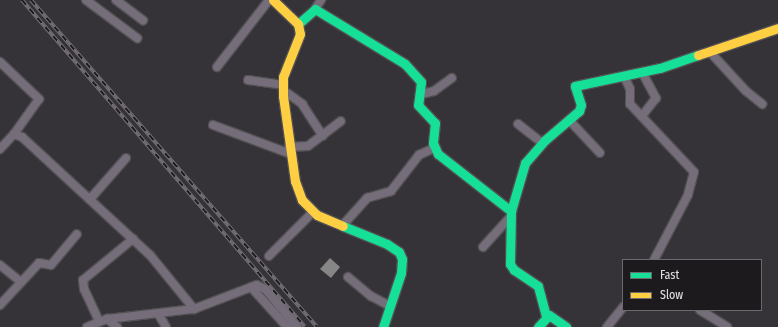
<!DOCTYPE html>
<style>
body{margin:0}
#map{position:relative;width:778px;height:327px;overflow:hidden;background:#353337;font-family:"Fira Sans Condensed",sans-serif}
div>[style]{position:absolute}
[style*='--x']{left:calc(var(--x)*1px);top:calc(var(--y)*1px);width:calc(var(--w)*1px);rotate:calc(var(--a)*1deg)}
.building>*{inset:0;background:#868686}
.roads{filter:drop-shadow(1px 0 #515052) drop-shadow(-1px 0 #515052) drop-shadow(0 1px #515052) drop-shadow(0 -1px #515052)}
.street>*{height:8px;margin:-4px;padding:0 4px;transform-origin:4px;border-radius:4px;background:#766d7a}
.fast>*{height:9px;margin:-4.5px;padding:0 4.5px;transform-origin:4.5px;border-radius:4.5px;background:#16e098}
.slow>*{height:9px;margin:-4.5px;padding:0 4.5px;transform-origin:4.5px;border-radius:4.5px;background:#ffcf43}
.rail>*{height:3.5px;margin-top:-1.75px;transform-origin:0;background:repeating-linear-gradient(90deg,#1c1a1d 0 6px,#746e77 0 12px);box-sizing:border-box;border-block:1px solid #746e77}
span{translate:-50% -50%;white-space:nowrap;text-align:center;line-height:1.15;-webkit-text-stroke:4px #1c1a1d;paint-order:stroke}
.legend{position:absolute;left:622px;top:259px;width:140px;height:52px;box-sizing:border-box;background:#1c1a1d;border:1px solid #6c6a6e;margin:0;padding:5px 7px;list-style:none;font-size:12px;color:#e5e2e7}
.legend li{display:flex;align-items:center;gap:8px;height:20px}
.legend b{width:20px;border:1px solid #6c6a6e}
</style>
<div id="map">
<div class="building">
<div style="clip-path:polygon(330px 258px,340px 267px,331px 278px,320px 269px)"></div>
</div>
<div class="roads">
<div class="street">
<div style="--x:86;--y:0;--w:64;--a:36.7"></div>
<div style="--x:116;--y:0;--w:34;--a:37"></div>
<div style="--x:315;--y:9;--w:11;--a:-56"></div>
<div style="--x:710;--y:52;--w:53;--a:47.3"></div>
<div style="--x:746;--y:91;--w:21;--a:39"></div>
<div style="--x:0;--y:62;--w:54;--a:43.5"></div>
<div style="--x:39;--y:99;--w:43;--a:125.5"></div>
<div style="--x:217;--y:67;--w:85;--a:-52.2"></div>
<div style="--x:642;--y:72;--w:30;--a:62"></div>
<div style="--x:656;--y:98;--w:23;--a:128"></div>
<div style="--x:624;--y:76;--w:14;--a:65"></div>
<div style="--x:630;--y:89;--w:15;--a:90"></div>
<div style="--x:630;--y:104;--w:93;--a:46.7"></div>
<div style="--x:694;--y:172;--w:24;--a:105"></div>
<div style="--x:688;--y:195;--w:73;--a:117.6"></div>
<div style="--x:248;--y:80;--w:35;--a:8"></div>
<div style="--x:283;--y:90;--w:24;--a:36"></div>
<div style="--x:302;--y:104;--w:38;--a:57"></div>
<div style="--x:422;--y:94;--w:12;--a:-14"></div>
<div style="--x:434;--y:91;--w:22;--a:-36"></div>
<div style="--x:569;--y:120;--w:45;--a:46.8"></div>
<div style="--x:518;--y:124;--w:31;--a:38"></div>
<div style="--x:213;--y:125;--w:83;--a:20.4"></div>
<div style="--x:289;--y:147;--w:19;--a:-3"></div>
<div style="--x:308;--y:146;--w:41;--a:-37.1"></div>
<div style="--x:0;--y:149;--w:21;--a:-47"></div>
<div style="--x:14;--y:134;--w:9;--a:21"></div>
<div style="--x:22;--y:137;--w:174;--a:42.7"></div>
<div style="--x:150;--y:255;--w:70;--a:50.8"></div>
<div style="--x:91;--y:198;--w:53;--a:-48.8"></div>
<div style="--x:342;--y:226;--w:38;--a:-48"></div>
<div style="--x:367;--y:198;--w:25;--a:-16"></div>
<div style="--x:391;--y:191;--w:46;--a:-52.1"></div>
<div style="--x:419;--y:155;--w:17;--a:-25"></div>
<div style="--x:483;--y:247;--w:42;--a:-47.9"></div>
<div style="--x:269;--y:256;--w:62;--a:-45"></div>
<div style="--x:0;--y:265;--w:27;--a:39"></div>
<div style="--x:348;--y:277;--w:30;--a:40"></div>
<div style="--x:371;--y:296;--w:21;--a:28"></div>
<div style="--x:251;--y:287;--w:54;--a:48"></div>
<div style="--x:0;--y:305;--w:57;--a:-47.1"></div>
<div style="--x:39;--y:263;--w:12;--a:9"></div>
<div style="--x:51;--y:265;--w:40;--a:-50"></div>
<div style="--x:700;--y:310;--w:32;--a:32"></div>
<div style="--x:159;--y:315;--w:14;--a:60"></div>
<div style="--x:107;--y:319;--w:13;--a:39"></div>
<div style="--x:99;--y:321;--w:35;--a:-115"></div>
<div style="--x:84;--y:289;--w:9;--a:-96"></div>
<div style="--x:83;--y:280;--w:65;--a:-39.4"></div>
<div style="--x:87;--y:327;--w:22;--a:-22"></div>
<div style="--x:107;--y:319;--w:88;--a:-6.6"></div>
<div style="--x:194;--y:309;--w:67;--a:-20.9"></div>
<div style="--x:257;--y:285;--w:9;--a:27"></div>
<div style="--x:265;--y:289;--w:50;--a:49.9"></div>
<div style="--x:607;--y:327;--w:26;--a:-51"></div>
</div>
<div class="fast">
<div style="--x:298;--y:24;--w:23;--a:-41"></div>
<div style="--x:315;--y:9;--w:105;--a:31.4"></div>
<div style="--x:405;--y:64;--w:24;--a:48"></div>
<div style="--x:421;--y:82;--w:23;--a:97"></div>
<div style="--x:418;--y:105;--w:25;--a:47"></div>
<div style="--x:435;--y:123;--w:20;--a:96"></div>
<div style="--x:433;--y:143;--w:12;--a:66"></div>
<div style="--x:438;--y:154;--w:93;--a:38"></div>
<div style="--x:343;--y:226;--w:48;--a:22.2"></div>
<div style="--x:387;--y:244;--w:14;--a:34"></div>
<div style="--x:399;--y:252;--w:8;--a:67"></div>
<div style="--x:402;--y:259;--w:14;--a:94"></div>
<div style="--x:401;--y:273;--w:57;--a:108.4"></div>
<div style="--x:546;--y:316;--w:31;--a:-105"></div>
<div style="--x:538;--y:286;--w:29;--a:-146"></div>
<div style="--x:514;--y:270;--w:7;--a:-124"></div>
<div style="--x:510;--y:264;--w:53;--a:-88.9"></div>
<div style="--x:511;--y:211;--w:50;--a:-73.7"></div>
<div style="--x:525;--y:163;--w:30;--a:-49"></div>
<div style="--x:545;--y:140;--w:45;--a:-40.5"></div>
<div style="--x:579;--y:111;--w:6;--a:-72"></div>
<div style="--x:581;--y:105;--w:20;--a:-108"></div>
<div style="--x:575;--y:86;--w:87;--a:-12"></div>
<div style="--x:660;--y:68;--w:40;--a:-18.9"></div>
<div style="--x:538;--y:327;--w:16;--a:-47"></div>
<div style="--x:549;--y:315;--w:21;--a:35"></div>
</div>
<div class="slow">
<div style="--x:273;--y:0;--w:35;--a:44"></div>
<div style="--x:298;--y:24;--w:10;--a:79"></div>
<div style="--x:300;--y:34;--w:46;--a:111.6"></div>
<div style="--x:283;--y:77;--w:19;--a:90"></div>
<div style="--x:283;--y:96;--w:86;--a:82"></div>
<div style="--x:295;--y:181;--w:20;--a:70"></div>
<div style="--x:302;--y:200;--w:21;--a:45"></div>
<div style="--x:317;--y:215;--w:28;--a:23"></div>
<div style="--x:698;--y:55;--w:84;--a:-18.6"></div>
</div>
</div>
<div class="rail">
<div style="--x:22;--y:0;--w:432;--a:49.1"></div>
<div style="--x:31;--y:0;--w:434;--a:48.8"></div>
</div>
<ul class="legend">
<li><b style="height:5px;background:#16e098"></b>Fast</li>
<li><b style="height:5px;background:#ffcf43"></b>Slow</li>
</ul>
</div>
